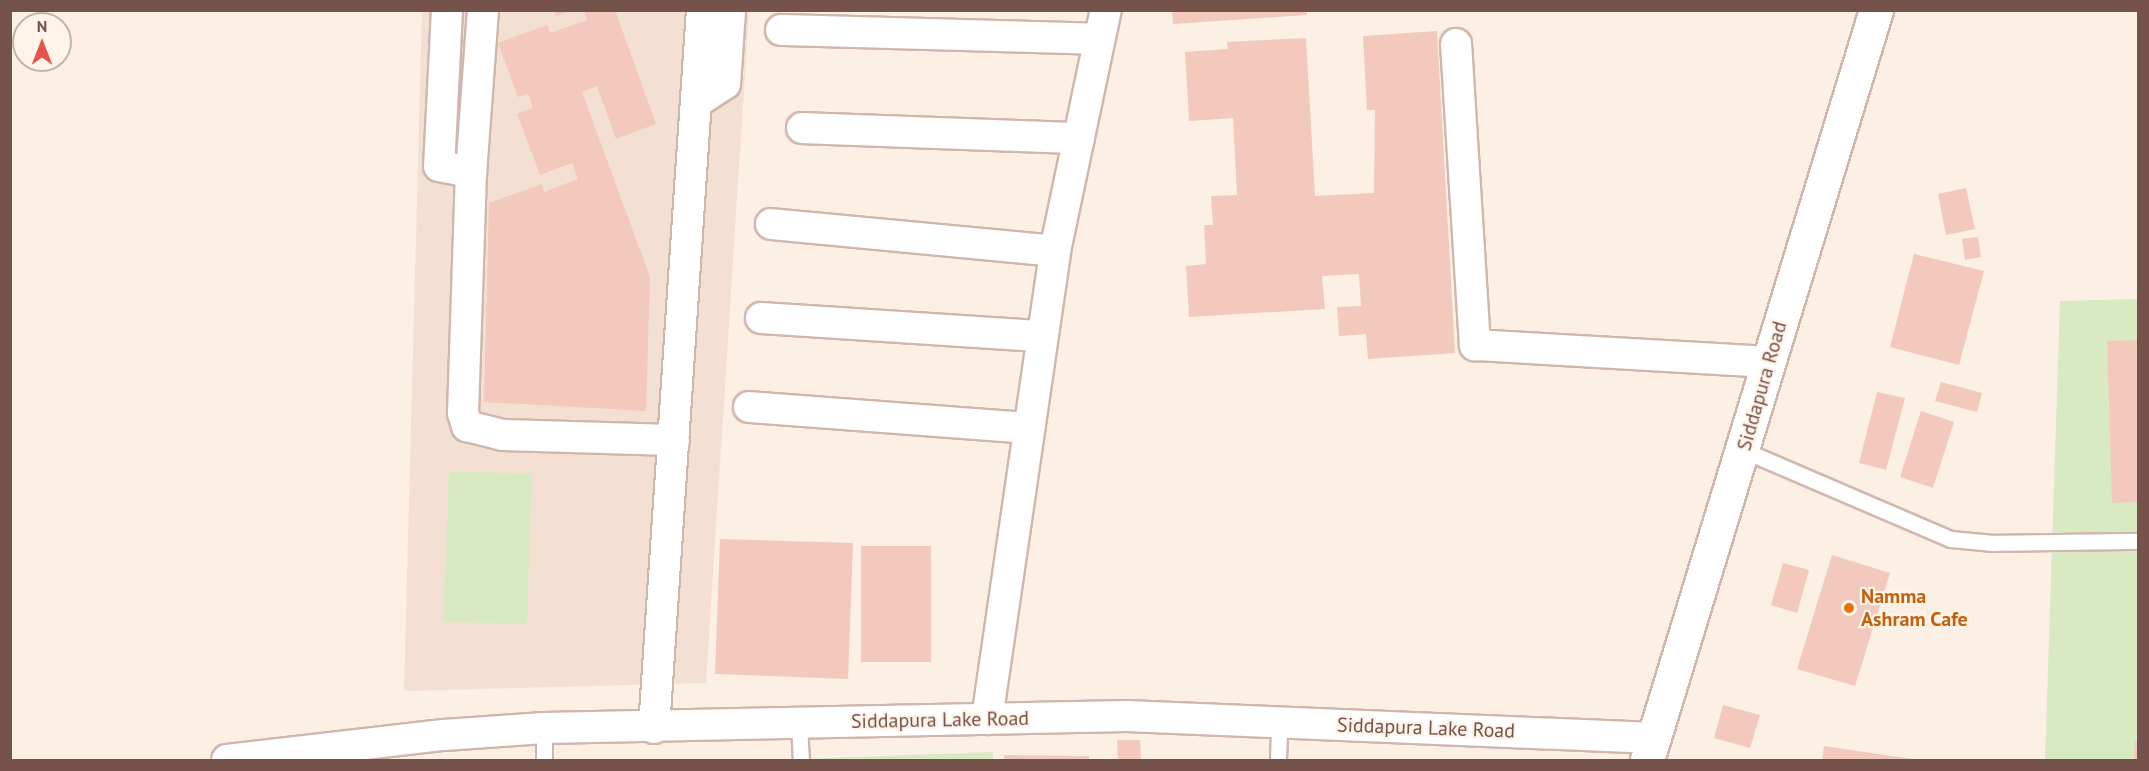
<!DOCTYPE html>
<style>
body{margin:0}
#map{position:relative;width:2149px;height:771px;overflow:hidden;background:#fcefe4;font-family:"PT Sans",sans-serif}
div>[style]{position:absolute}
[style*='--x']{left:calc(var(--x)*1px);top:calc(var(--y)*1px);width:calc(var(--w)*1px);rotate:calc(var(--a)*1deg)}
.residential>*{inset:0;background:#f4e0d3}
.green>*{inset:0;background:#d9eac3}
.building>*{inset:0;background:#f2c9bc}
.roads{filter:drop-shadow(2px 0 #d0b7ae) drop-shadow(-2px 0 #d0b7ae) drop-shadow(0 2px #d0b7ae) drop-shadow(0 -2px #d0b7ae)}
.service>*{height:15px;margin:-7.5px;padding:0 7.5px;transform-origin:7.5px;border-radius:7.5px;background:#fff}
.minor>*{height:30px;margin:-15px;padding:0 15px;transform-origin:15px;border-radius:15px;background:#fff}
.tertiary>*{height:33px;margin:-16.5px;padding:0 16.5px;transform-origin:16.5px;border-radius:16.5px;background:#fff}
.dots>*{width:16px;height:16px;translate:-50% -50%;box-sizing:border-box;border:3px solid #fff4ea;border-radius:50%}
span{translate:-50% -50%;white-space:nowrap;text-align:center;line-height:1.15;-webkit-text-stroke:4.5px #fff4ea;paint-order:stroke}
.street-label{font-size:20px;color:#75524a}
.food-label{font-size:20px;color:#c56008;font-weight:700}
.left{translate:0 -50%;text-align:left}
.frame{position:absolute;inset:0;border:12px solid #75524a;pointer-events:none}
.north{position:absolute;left:12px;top:12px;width:60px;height:60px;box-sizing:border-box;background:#fff4ea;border:2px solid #c8b3aa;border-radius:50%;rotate:0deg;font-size:16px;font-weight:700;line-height:24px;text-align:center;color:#75524a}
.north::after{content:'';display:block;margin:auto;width:21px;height:27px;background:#e6534a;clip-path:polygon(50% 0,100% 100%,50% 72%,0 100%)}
</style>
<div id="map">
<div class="residential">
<div style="clip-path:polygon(422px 11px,749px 11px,706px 683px,404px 691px)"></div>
</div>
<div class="green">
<div style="clip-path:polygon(2138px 299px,2138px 760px,2045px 760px,2060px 301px)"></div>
<div style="clip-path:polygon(449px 471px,532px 474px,527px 624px,443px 622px)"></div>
<div style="clip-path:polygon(993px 752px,993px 760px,773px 760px)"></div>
</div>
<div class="building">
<div style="clip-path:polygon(554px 10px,571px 10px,571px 11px,556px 16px)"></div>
<div style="clip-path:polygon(584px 10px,615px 10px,656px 124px,616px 139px,597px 86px,582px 92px,650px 277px,646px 411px,484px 402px,489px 203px,542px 184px,544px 192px,578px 179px,572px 163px,540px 175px,517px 114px,533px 108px,528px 94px,518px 97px,498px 43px,547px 25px,550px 33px,587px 20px)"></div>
<div style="clip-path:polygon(1172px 10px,1307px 10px,1307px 15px,1173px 24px)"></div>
<div style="clip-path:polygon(1437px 31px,1455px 353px,1368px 359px,1366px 334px,1339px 336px,1337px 307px,1361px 306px,1359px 274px,1322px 276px,1325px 309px,1189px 317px,1186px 266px,1206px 264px,1204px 225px,1213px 225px,1211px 196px,1237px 195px,1233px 118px,1189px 121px,1185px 52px,1228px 49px,1227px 42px,1306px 38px,1315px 196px,1374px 193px,1375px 110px,1367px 110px,1363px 36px)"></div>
<div style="clip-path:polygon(1966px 188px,1975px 229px,1946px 235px,1938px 194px)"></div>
<div style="clip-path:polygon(1978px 237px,1981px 257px,1965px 260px,1962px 239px)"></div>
<div style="clip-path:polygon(1914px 254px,1984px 271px,1959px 365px,1890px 347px)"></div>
<div style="clip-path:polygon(2138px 340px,2138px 502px,2112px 503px,2107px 341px)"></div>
<div style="clip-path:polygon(1941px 382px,1982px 393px,1977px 412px,1935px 401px)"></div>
<div style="clip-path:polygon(1877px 392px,1905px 398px,1886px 470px,1859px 463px)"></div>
<div style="clip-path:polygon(1921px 411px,1954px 422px,1933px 488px,1900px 477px)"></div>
<div style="clip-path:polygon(720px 539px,853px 543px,848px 679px,715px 674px)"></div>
<div style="clip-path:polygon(861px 546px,931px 546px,931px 662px,861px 662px)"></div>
<div style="clip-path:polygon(1832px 555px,1890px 573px,1855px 686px,1797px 669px)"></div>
<div style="clip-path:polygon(1783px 563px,1809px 570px,1797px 613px,1771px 605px)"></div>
<div style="clip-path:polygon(1723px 705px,1760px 715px,1750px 748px,1714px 738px)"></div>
<div style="clip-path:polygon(1117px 740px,1140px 740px,1141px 760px,1118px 760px)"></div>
<div style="clip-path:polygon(2135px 741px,2138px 741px,2138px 760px,2134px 760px)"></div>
<div style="clip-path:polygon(1824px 746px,1913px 759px,1913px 760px,1822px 760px)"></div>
<div style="clip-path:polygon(1004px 755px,1089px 756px,1089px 760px,1004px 760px)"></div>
</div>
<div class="roads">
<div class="service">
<div style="--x:1743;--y:450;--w:226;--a:23.2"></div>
<div style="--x:1951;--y:539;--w:42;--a:5.4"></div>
<div style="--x:1993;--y:543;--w:145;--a:-0.8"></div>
<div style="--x:799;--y:724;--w:36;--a:87"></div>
<div style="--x:544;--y:760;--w:32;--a:-90"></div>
<div style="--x:1278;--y:760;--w:38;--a:-88"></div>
</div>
<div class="minor">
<div style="--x:447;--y:10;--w:156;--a:92.9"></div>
<div style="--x:439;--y:166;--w:33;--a:11"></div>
<div style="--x:483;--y:10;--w:162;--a:94.2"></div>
<div style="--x:471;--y:172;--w:241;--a:91.9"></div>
<div style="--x:463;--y:413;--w:14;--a:73"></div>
<div style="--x:467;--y:426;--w:36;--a:14"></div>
<div style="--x:502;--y:435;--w:172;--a:1.7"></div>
<div style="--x:781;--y:30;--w:318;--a:1.6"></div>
<div style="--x:1456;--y:44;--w:302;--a:86.4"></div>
<div style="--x:1475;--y:345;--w:293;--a:3.3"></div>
<div style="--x:697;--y:102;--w:33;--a:-33"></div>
<div style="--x:725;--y:84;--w:74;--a:-86.1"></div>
<div style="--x:802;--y:128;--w:277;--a:2.1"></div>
<div style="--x:771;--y:224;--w:285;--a:5.4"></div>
<div style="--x:761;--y:318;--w:282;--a:3.7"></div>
<div style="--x:749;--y:407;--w:280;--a:4.3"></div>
<div style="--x:987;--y:719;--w:473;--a:-81.7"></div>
<div style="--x:1055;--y:251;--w:246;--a:-78.1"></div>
<div style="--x:654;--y:728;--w:720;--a:-86.18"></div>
<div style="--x:227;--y:760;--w:218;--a:-6.6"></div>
<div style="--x:444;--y:735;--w:100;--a:-4"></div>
<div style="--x:544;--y:728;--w:583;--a:-1.18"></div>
<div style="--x:1127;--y:716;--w:527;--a:2.39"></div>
</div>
<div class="tertiary">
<div style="--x:1647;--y:760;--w:784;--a:-73.02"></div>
</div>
</div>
<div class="dots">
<div style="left:1849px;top:608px;background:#e8710a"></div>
</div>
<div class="street-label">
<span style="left:1762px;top:386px;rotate:-74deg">Siddapura Road</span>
<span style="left:940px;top:720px;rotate:-1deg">Siddapura Lake Road</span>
<span style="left:1426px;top:728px;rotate:2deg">Siddapura Lake Road</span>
</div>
<div class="food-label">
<span class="left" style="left:1861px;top:608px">Namma<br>Ashram Cafe</span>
</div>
<div class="frame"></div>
<div class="north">N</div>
</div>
